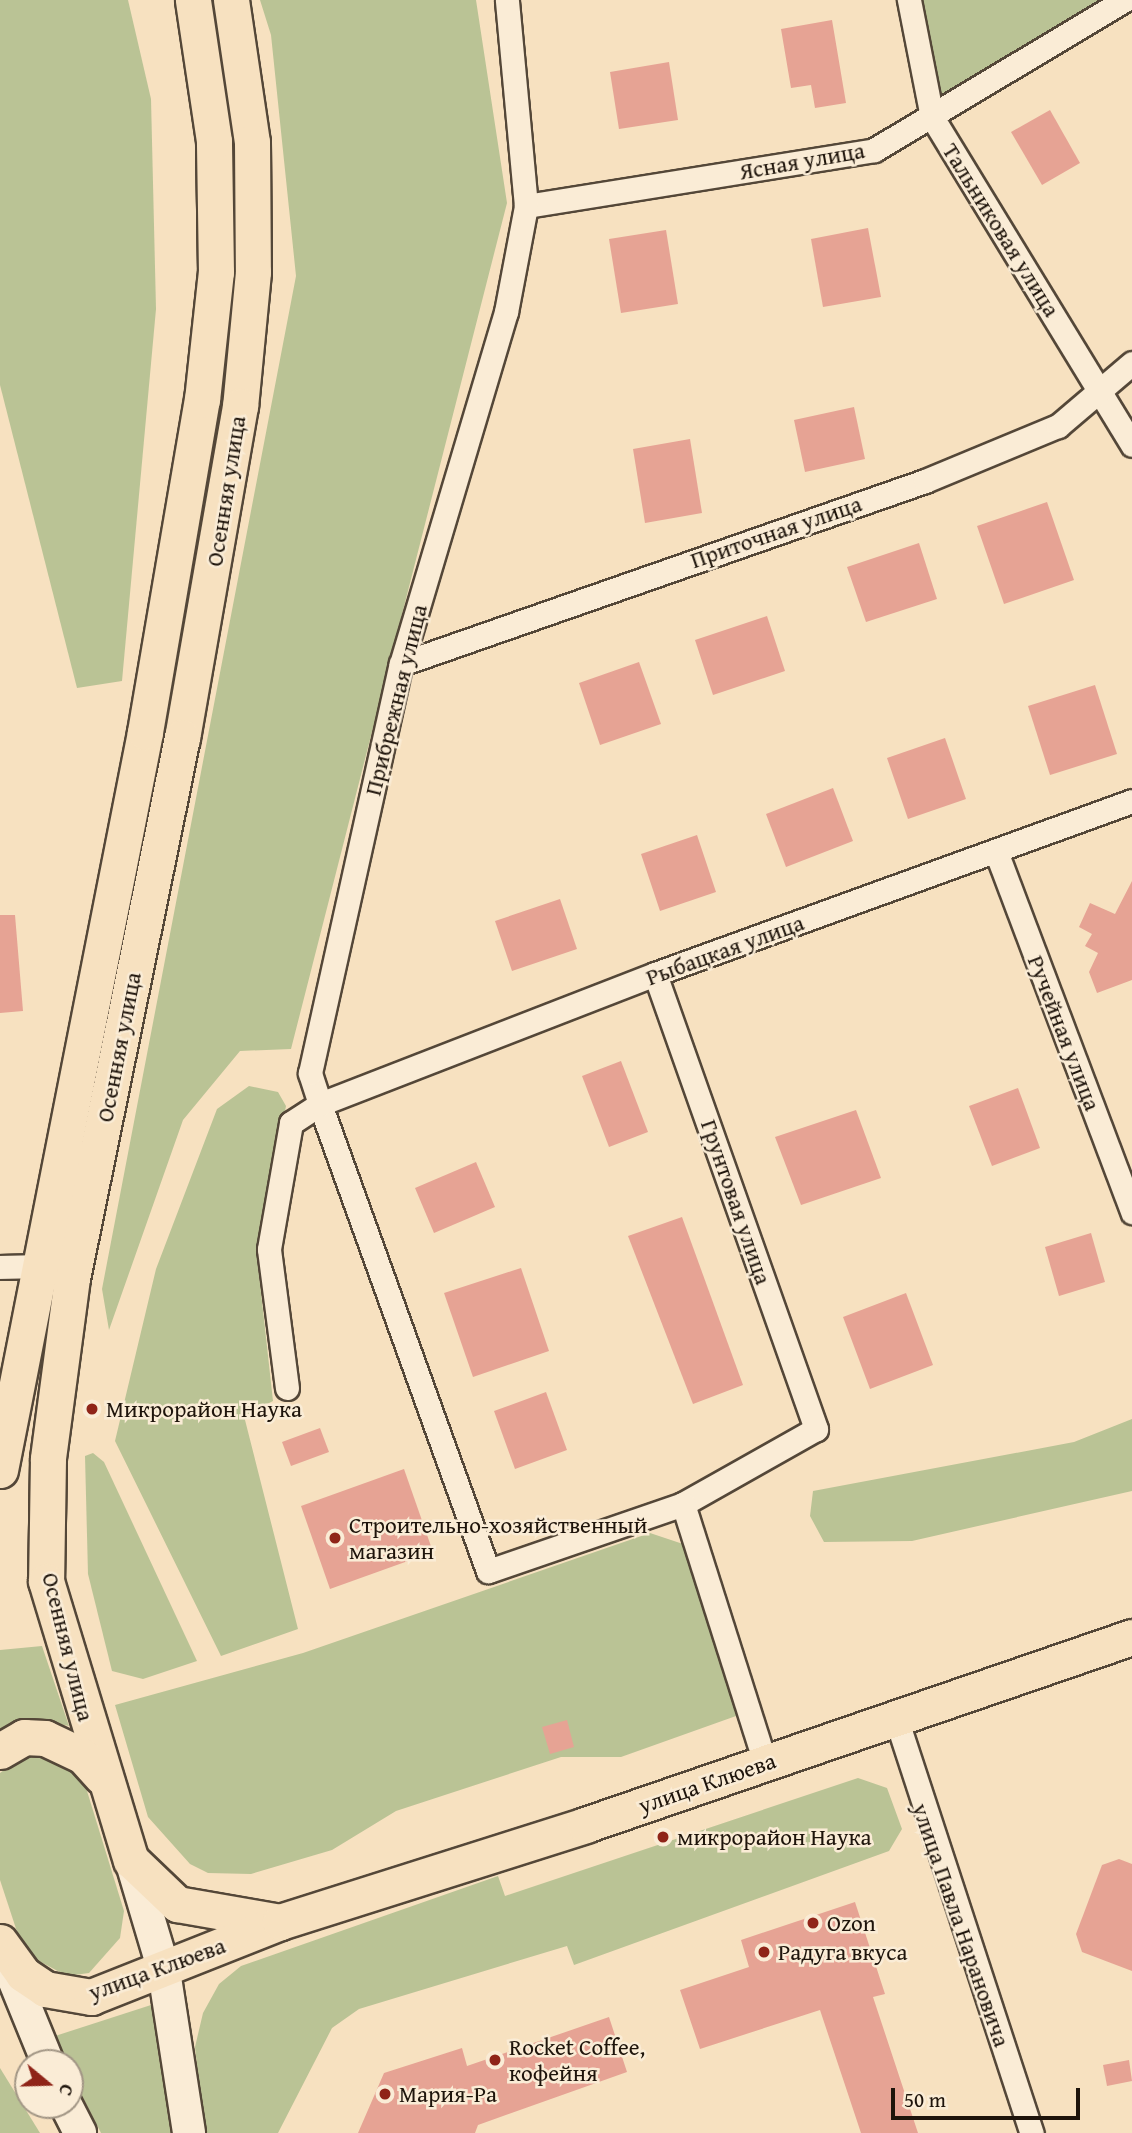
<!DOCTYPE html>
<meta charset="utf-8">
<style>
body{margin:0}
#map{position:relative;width:1132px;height:2133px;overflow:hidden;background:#f7e1c0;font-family:"Gentium Book Plus",serif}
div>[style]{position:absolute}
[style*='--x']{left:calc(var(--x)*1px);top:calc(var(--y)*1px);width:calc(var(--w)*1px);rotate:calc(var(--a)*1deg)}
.green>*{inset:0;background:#bac395}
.building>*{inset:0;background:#e6a394}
.roads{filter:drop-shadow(2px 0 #544738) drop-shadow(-2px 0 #544738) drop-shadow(0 2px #544738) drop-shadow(0 -2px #544738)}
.street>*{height:23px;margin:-11.5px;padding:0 11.5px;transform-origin:11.5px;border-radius:11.5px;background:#faecd6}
.secondary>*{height:32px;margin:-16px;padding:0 16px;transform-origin:16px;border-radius:16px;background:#faecd6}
.primary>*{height:35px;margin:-17.5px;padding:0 17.5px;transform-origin:17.5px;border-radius:17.5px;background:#f7e1c0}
.dots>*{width:19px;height:19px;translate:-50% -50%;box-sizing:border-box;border:4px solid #faecd6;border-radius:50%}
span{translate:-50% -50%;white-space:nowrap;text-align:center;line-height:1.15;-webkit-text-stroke:5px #faecd6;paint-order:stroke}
.street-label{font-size:23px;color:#1e140b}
.poi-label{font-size:23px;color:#1e140b}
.left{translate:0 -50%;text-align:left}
.north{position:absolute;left:14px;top:2049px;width:70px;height:70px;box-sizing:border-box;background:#faecd6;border:2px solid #a29685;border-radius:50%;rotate:109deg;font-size:19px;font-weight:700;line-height:28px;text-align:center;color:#1e140b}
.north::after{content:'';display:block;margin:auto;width:24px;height:32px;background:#8f2418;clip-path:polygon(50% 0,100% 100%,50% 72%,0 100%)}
.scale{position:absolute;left:891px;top:2088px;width:189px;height:32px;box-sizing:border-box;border:4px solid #1e140b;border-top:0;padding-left:9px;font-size:21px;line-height:24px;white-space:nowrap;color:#1e140b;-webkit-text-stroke:5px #faecd6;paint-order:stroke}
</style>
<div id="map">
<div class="green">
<div style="clip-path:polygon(0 0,128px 0,151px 99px,156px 309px,122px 681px,77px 688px,0 385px)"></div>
<div style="clip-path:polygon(260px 0,476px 0,507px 203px,291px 1049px,240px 1051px,183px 1120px,109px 1330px,102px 1289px,296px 276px,271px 35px)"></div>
<div style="clip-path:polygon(919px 0,1106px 0,938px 104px)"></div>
<div style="clip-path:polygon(249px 1086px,278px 1092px,286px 1106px,257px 1256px,273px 1401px,244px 1416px,298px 1629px,221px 1656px,115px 1441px,156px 1269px,217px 1109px)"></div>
<div style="clip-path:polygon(1132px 1419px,1132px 1491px,912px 1541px,824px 1542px,810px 1516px,813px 1491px,1074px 1442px)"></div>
<div style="clip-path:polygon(93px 1453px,104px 1462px,197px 1661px,143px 1679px,112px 1671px,88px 1574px,85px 1456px)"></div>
<div style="clip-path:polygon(650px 1533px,686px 1545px,738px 1699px,736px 1716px,621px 1757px,561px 1757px,396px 1811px,332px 1850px,251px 1874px,208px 1873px,190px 1864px,148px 1817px,115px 1705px,303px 1653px)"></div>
<div style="clip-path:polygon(42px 1646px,69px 1726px,46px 1721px,0 1729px,0 1650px)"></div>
<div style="clip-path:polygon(47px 1752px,83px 1778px,124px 1911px,120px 1938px,89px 1973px,67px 1976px,24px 1953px,0 1880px,0 1773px,26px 1754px)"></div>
<div style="clip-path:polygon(858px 1778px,887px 1788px,902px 1829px,889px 1851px,574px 1965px,567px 1946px,359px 2009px,332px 2028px,278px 2133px,204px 2133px,195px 2047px,203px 2013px,219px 1984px,241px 1966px,498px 1876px,505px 1896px)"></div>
<div style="clip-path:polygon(151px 2005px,171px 2133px,101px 2133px,52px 2037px)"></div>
<div style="clip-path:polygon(0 2068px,40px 2133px,0 2133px)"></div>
</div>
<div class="building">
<div style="clip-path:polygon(832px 20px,846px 103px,815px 108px,811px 85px,791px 88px,781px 29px)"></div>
<div style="clip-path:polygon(669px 62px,678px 120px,619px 129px,610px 72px)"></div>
<div style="clip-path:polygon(1050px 110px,1080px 163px,1042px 185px,1011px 132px)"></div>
<div style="clip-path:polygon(868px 228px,881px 297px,823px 307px,811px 239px)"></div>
<div style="clip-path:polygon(666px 230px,678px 304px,621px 313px,609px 239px)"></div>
<div style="clip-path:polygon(854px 407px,865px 459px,805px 472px,794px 420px)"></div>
<div style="clip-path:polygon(690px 439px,702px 513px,645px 523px,633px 449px)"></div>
<div style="clip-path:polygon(1047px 502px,1074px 580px,1004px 604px,977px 526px)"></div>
<div style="clip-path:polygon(919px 543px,937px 599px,866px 622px,847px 567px)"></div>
<div style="clip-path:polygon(767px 616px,785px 671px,713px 695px,695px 640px)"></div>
<div style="clip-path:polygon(639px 662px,661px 724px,600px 745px,579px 683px)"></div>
<div style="clip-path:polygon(1095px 685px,1117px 754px,1050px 775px,1028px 706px)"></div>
<div style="clip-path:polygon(945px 738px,966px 799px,908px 819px,887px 758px)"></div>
<div style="clip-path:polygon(833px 788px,853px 841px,786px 867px,766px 814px)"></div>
<div style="clip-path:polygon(697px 835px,716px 892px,660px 911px,641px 854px)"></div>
<div style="clip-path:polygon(1132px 881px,1132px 980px,1097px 993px,1089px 972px,1098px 953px,1085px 946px,1092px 934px,1079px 927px,1090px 903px,1115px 914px)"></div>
<div style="clip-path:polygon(560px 899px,577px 949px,512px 971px,495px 921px)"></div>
<div style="clip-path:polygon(0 915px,15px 915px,23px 1011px,0 1013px)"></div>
<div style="clip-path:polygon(621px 1061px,648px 1132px,609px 1147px,582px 1076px)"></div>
<div style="clip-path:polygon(1018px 1088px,1040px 1148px,992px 1166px,969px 1106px)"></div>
<div style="clip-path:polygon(856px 1110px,881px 1178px,801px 1205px,775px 1137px)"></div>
<div style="clip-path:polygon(476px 1162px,495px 1207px,434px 1233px,415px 1188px)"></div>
<div style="clip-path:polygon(682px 1217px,743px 1385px,693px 1404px,628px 1236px)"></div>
<div style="clip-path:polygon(1091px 1233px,1105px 1282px,1059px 1296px,1045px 1247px)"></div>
<div style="clip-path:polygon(521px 1268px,549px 1351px,473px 1377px,444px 1293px)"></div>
<div style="clip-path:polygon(906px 1293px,933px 1365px,870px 1389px,843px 1317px)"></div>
<div style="clip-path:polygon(546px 1392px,567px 1450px,515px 1469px,494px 1411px)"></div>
<div style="clip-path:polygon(320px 1428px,329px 1452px,291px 1466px,282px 1442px)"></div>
<div style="clip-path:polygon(404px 1469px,433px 1552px,330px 1589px,301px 1506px)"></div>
<div style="clip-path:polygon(567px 1720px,574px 1747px,550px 1754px,542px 1727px)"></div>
<div style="clip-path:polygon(1119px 1859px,1132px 1864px,1132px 1971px,1082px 1952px,1076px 1934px,1102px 1865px)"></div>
<div style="clip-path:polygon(855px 1902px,885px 1994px,873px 1997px,918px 2133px,861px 2133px,820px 2010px,700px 2049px,680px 1990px,749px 1967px,741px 1940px)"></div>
<div style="clip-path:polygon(609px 2017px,627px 2072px,478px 2125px,475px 2133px,358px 2133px,384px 2073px,462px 2048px,467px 2066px)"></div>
<div style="clip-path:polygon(1129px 2060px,1132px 2081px,1107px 2086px,1103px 2065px)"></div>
</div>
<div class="roads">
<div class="street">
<div style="--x:909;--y:0;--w:119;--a:78.9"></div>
<div style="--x:932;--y:117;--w:384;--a:58.6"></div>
<div style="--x:526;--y:206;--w:352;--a:-9.1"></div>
<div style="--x:874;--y:150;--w:292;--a:-30.9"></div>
<div style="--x:401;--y:664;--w:555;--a:-19.25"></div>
<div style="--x:925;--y:481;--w:144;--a:-22.5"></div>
<div style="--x:1058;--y:426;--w:97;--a:-40.4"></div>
<div style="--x:997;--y:854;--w:383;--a:69.3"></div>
<div style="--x:655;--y:974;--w:483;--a:70.5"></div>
<div style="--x:816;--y:1429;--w:153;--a:150.6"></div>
<div style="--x:683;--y:1504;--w:206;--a:161"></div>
<div style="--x:488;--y:1571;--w:496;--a:-109.8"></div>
<div style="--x:320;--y:1104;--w:359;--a:-21.2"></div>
<div style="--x:655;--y:974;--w:507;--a:-19.93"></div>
<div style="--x:0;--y:1267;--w:43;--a:-1.3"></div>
<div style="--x:287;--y:1388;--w:140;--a:-97.4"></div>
<div style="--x:269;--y:1249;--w:128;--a:-80.1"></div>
<div style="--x:291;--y:1123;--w:35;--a:-33"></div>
<div style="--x:320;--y:1104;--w:33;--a:-108"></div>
<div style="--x:310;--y:1073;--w:419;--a:-77.5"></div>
<div style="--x:401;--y:664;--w:367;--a:-73.4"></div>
<div style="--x:506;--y:312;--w:108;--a:-79.3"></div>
<div style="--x:526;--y:206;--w:207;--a:-95.3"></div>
<div style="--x:683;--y:1504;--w:272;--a:72.4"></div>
<div style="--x:895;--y:1715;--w:440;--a:71.9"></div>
</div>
<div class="secondary">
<div style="--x:131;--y:1860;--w:116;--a:73.4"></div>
<div style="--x:164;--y:1971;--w:164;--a:81.2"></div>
<div style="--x:4;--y:1955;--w:117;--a:67.8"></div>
<div style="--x:66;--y:2105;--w:31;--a:63"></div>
</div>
<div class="primary">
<div style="--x:231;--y:0;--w:144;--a:81.6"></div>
<div style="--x:252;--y:142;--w:130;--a:89.6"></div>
<div style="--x:253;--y:272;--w:135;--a:95.5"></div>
<div style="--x:240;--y:406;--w:336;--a:99.9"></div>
<div style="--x:182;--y:737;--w:552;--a:101.49"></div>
<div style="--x:72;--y:1278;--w:183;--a:97.6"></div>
<div style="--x:48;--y:1459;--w:122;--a:90.9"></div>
<div style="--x:46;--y:1581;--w:292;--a:73.1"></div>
<div style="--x:131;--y:1860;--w:64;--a:43.7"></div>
<div style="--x:177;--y:1904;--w:105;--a:9.9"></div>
<div style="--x:0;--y:1470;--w:752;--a:-78.88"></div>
<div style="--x:145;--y:732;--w:337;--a:-80.3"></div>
<div style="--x:202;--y:400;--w:129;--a:-83.8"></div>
<div style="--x:216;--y:272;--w:131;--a:-90.9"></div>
<div style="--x:214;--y:141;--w:143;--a:-98.5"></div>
<div style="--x:0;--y:1751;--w:28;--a:-30"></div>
<div style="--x:24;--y:1737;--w:21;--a:3"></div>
<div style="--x:45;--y:1738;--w:42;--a:25.3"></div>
<div style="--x:83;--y:1756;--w:28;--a:48"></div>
<div style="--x:0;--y:1942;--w:39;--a:54"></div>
<div style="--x:23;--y:1974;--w:27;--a:34"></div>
<div style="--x:45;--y:1989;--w:47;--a:9.9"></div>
<div style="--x:91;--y:1997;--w:203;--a:-21.6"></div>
<div style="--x:280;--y:1922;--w:320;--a:-17.6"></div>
<div style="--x:585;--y:1825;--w:578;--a:-18.97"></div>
</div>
</div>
<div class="dots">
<div style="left:92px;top:1409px;background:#8f2418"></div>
<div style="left:335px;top:1538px;background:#8f2418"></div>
<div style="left:663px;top:1837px;background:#8f2418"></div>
<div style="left:813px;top:1923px;background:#8f2418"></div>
<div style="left:764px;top:1952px;background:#8f2418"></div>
<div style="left:495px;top:2060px;background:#8f2418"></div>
<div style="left:385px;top:2094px;background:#8f2418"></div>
</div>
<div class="street-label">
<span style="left:802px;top:161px;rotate:-10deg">Ясная улица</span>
<span style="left:1001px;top:230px;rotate:58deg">Тальниковая улица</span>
<span style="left:226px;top:491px;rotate:-81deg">Осенняя улица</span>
<span style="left:776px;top:532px;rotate:-19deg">Приточная улица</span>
<span style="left:396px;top:700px;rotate:-76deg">Прибрежная улица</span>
<span style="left:725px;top:950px;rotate:-20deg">Рыбацкая улица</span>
<span style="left:1064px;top:1033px;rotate:69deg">Ручейная улица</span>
<span style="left:119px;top:1047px;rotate:-79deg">Осенняя улица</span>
<span style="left:736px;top:1202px;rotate:71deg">Грунтовая улица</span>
<span style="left:68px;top:1647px;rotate:76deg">Осенняя улица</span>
<span style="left:707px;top:1783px;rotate:-19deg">улица Клюева</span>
<span style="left:961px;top:1925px;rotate:71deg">улица Павла Нарановича</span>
<span style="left:157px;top:1969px;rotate:-20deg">улица Клюева</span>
</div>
<div class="poi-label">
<span class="left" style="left:106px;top:1409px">Микрорайон Наука</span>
<span class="left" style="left:349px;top:1538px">Строительно-хозяйственный<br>магазин</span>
<span class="left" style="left:677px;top:1837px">микрорайон Наука</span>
<span class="left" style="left:827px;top:1923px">Ozon</span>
<span class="left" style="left:778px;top:1952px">Радуга вкуса</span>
<span class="left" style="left:509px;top:2060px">Rocket Coffee,<br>кофейня</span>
<span class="left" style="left:399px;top:2094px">Мария-Ра</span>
</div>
<div class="north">С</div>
<div class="scale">50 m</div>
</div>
